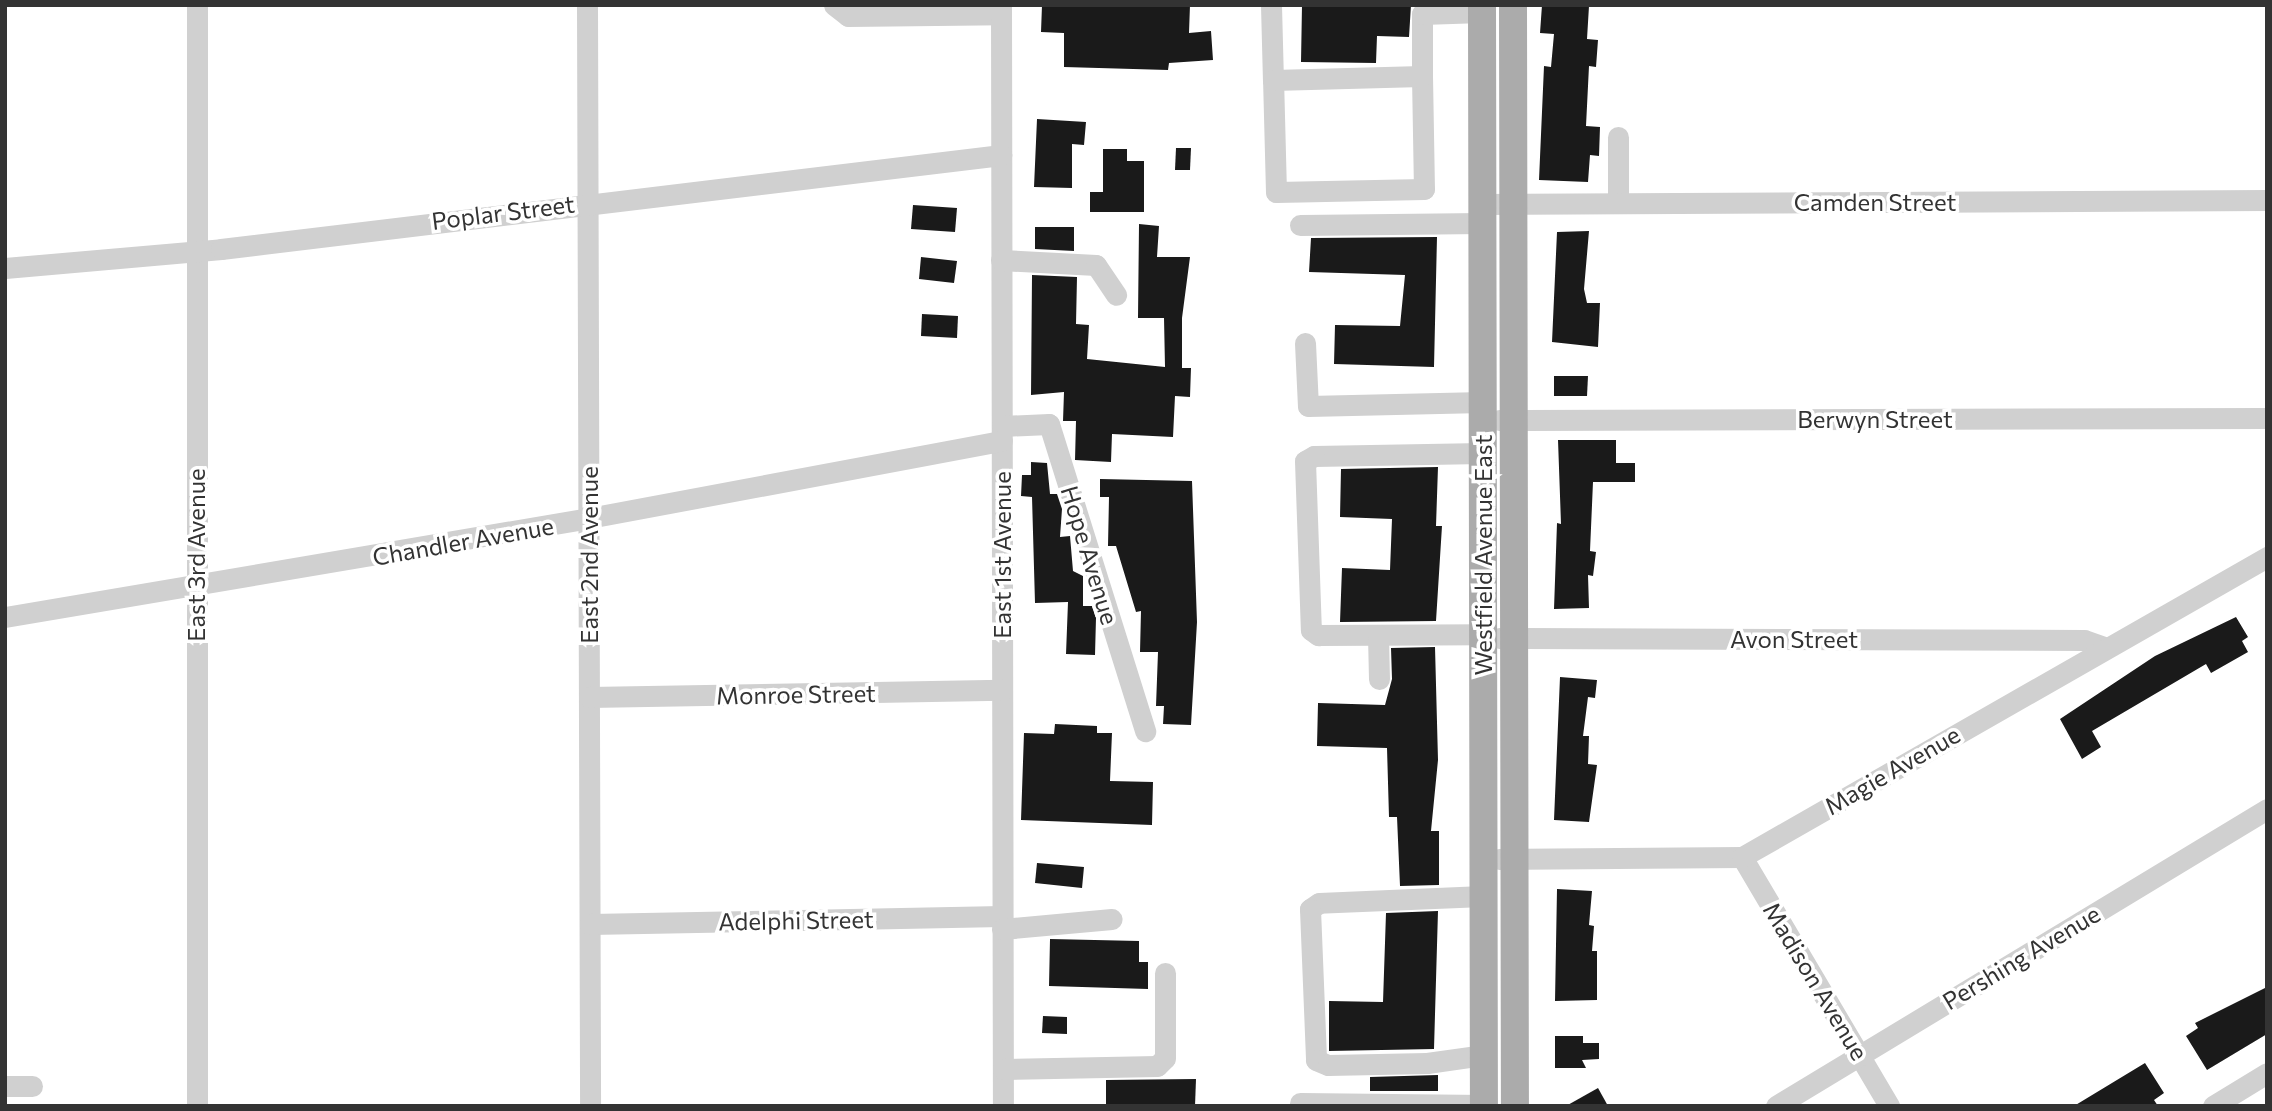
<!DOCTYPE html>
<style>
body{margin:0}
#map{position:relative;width:2272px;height:1111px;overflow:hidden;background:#fff;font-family:Commissioner,sans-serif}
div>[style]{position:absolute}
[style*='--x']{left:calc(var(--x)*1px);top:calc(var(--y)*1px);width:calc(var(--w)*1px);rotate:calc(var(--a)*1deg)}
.building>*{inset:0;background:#1a1a1a}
.minor>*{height:21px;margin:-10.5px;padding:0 10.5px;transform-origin:10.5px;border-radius:10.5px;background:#d0d0d0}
.major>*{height:28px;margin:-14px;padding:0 14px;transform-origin:14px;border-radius:14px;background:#ababab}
span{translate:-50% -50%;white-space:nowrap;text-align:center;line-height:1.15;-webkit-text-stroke:7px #fff;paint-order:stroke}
.street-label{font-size:24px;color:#333}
.frame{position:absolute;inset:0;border:7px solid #333;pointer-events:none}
</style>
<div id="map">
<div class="building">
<div style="clip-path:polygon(1042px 5px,1190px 5px,1189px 33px,1211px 31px,1213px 60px,1169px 63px,1168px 70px,1064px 67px,1064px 33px,1041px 32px)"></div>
<div style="clip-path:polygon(1302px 5px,1411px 5px,1409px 37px,1377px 36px,1376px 63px,1301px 62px)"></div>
<div style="clip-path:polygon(1542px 5px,1589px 6px,1587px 39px,1598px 40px,1596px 67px,1589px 66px,1586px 126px,1600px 127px,1599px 156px,1590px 155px,1588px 182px,1539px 180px,1544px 66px,1551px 67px,1554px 34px,1540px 33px)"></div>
<div style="clip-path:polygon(1037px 119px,1086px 122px,1084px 145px,1072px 144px,1072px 188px,1034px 187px)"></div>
<div style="clip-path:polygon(1176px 148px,1191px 148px,1190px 170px,1175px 170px)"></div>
<div style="clip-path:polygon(1103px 149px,1127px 149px,1127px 161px,1144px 161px,1144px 212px,1090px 212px,1090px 192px,1103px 192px)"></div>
<div style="clip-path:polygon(913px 205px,957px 208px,955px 232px,911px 229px)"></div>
<div style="clip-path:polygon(1139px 224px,1159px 226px,1157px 257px,1190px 257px,1182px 318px,1182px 368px,1191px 368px,1190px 397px,1175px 396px,1173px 437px,1112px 434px,1111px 462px,1075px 460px,1076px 421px,1063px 421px,1064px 392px,1031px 395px,1032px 275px,1077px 277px,1076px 324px,1089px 325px,1087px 359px,1165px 367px,1164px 318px,1138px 318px)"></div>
<div style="clip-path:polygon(1035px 227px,1074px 227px,1074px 251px,1035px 249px)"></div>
<div style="clip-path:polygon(1589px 231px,1584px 289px,1587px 303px,1600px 303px,1598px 347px,1552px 342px,1557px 232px)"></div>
<div style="clip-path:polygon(1437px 237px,1434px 367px,1334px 364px,1335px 325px,1400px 326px,1405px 275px,1309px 272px,1311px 238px)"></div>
<div style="clip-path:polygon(921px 257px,957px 261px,954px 283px,919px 279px)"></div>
<div style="clip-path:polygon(922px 314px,958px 316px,957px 338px,921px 336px)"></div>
<div style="clip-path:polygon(1554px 376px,1588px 376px,1587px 396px,1554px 396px)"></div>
<div style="clip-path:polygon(1558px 440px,1616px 440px,1616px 463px,1635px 463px,1635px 482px,1593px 482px,1590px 551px,1596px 552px,1593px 576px,1588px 575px,1589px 608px,1554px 609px,1557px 523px,1561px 524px)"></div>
<div style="clip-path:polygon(1031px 462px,1047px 463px,1050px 494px,1057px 494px,1062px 509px,1060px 537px,1070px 536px,1073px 571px,1083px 576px,1083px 606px,1092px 606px,1096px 618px,1095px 655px,1066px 654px,1068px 602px,1035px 603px,1032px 497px,1021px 496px,1022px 475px,1031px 475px)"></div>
<div style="clip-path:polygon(1438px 467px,1436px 526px,1442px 526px,1436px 621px,1340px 622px,1342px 568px,1390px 570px,1392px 519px,1340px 517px,1341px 469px)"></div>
<div style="clip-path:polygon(1100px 479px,1192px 481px,1197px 622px,1191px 725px,1163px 724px,1164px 706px,1156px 706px,1158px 652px,1140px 652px,1141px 611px,1136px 612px,1116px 546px,1108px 546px,1109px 497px,1100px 497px)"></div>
<div style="clip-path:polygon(2236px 617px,2248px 637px,2242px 641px,2248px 652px,2211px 673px,2206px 664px,2092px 731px,2101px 747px,2082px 759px,2060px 719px,2155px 656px)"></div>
<div style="clip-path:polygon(1435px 647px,1438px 760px,1431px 831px,1439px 831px,1439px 885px,1400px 886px,1397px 817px,1389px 817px,1387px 748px,1317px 746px,1318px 703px,1385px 705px,1392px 679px,1391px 648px)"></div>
<div style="clip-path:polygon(1560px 677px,1597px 680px,1595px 698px,1588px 697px,1583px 736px,1589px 736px,1588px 764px,1597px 765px,1589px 822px,1554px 820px)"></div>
<div style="clip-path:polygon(1055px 724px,1097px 726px,1097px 733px,1112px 733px,1110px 781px,1153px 782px,1152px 825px,1021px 820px,1024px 733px,1054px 734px)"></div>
<div style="clip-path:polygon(1037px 863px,1084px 867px,1082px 888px,1035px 883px)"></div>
<div style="clip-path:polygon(1557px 889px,1592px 891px,1589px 925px,1594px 926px,1592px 951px,1597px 951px,1597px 1000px,1555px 1001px)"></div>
<div style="clip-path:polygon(1438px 911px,1434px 1049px,1329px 1051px,1329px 1001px,1383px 1002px,1386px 913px)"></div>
<div style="clip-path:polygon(1050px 939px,1139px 941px,1139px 962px,1148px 962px,1148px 989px,1049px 986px)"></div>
<div style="clip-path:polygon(2267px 987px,2267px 1034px,2207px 1070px,2186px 1036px,2198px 1028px,2195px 1023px)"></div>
<div style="clip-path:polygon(1043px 1016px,1067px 1017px,1067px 1034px,1042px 1033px)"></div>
<div style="clip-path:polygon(1555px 1036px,1583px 1036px,1583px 1043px,1599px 1043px,1599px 1059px,1582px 1060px,1586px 1068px,1555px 1068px)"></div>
<div style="clip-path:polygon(2145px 1063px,2164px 1093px,2154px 1100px,2158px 1106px,2074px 1106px)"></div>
<div style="clip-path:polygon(1438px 1075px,1438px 1091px,1370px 1091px,1370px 1077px)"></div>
<div style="clip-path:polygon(1196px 1079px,1195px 1106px,1106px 1106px,1106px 1080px)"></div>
<div style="clip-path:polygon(1598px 1088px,1608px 1106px,1566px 1106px)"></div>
</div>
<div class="minor">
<div style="--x:197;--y:5;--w:1101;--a:90"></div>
<div style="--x:587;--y:5;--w:1101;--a:89.84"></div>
<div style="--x:834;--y:5;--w:18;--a:38"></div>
<div style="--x:848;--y:16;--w:153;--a:-0.7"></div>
<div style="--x:1001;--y:5;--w:1101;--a:89.9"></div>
<div style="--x:1271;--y:5;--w:75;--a:88.5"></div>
<div style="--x:1422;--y:76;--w:113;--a:89"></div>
<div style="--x:1424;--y:189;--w:148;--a:178.8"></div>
<div style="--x:1276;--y:192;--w:112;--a:-91.5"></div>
<div style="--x:1273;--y:80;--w:149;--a:-1.5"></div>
<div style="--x:1422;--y:76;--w:62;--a:-90"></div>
<div style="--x:1422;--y:14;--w:60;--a:-1.9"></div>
<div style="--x:1618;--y:203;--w:66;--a:-90"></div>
<div style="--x:1482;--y:204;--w:785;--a:-0.29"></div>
<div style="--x:1300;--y:225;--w:182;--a:-0.6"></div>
<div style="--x:1001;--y:260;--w:95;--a:3"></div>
<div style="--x:1096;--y:265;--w:36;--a:56"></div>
<div style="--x:5;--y:268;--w:217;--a:-5"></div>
<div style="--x:221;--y:249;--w:786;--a:-6.87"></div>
<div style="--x:1305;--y:343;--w:63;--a:87.3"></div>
<div style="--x:1308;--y:406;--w:175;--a:-1.3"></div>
<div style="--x:1499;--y:420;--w:768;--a:-0.15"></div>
<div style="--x:1002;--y:426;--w:47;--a:-2.4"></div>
<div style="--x:1049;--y:424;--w:322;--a:72.6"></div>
<div style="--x:1483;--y:453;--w:169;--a:179"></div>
<div style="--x:1314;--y:456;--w:10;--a:151"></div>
<div style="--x:1305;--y:461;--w:169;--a:88"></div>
<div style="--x:1311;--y:630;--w:9;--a:36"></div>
<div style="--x:1318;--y:635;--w:165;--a:-0.3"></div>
<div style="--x:5;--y:617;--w:592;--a:-9.62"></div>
<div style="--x:589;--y:518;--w:420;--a:-10.6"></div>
<div style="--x:1378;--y:635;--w:44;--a:88.7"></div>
<div style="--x:1499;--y:638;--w:585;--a:0.2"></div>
<div style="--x:2084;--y:640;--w:21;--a:19"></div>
<div style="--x:589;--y:697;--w:413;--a:-1"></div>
<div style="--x:1742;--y:857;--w:289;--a:59.4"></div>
<div style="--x:1499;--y:859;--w:243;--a:-0.5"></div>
<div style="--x:1742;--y:857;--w:605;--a:-29.74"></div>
<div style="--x:1483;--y:896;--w:164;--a:177.6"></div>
<div style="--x:1319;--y:903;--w:11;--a:146"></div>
<div style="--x:1310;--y:909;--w:151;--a:87.7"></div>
<div style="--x:1316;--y:1060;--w:13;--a:23"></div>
<div style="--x:1328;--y:1065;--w:99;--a:-1.2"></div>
<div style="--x:1427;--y:1063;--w:58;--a:-8"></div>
<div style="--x:590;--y:924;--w:412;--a:-1.1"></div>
<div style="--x:1002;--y:929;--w:110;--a:-5.2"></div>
<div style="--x:1003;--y:1069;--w:154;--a:-1.1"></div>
<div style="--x:1157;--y:1066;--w:11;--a:-45"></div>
<div style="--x:1165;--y:1058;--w:85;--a:-90"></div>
<div style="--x:5;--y:1086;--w:27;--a:0"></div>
<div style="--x:1300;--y:1103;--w:184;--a:0.6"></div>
<div style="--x:1776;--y:1106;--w:574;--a:-31.17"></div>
<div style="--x:2213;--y:1106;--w:63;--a:-31.4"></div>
</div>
<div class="major">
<div style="--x:1482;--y:5;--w:1101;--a:89.9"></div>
<div style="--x:1513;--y:5;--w:1101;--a:89.9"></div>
</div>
<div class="street-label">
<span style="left:1875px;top:202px">Camden Street</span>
<span style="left:503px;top:212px;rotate:-7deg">Poplar Street</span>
<span style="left:1875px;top:419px">Berwyn Street</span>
<span style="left:463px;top:541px;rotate:-10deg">Chandler Avenue</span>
<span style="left:196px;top:555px;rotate:-90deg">East 3rd Avenue</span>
<span style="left:589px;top:555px;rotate:-90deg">East 2nd Avenue</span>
<span style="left:1002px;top:555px;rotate:-90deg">East 1st Avenue</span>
<span style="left:1090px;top:555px;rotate:73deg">Hope Avenue</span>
<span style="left:1483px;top:555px;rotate:-90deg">Westfield Avenue East</span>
<span style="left:1794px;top:639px">Avon Street</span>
<span style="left:796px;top:694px;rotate:-1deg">Monroe Street</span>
<span style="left:1892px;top:770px;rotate:-30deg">Magie Avenue</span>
<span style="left:796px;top:920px;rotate:-1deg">Adelphi Street</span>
<span style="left:2021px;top:957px;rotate:-31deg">Pershing Avenue</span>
<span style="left:1816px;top:981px;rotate:59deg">Madison Avenue</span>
</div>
<div class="frame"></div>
</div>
